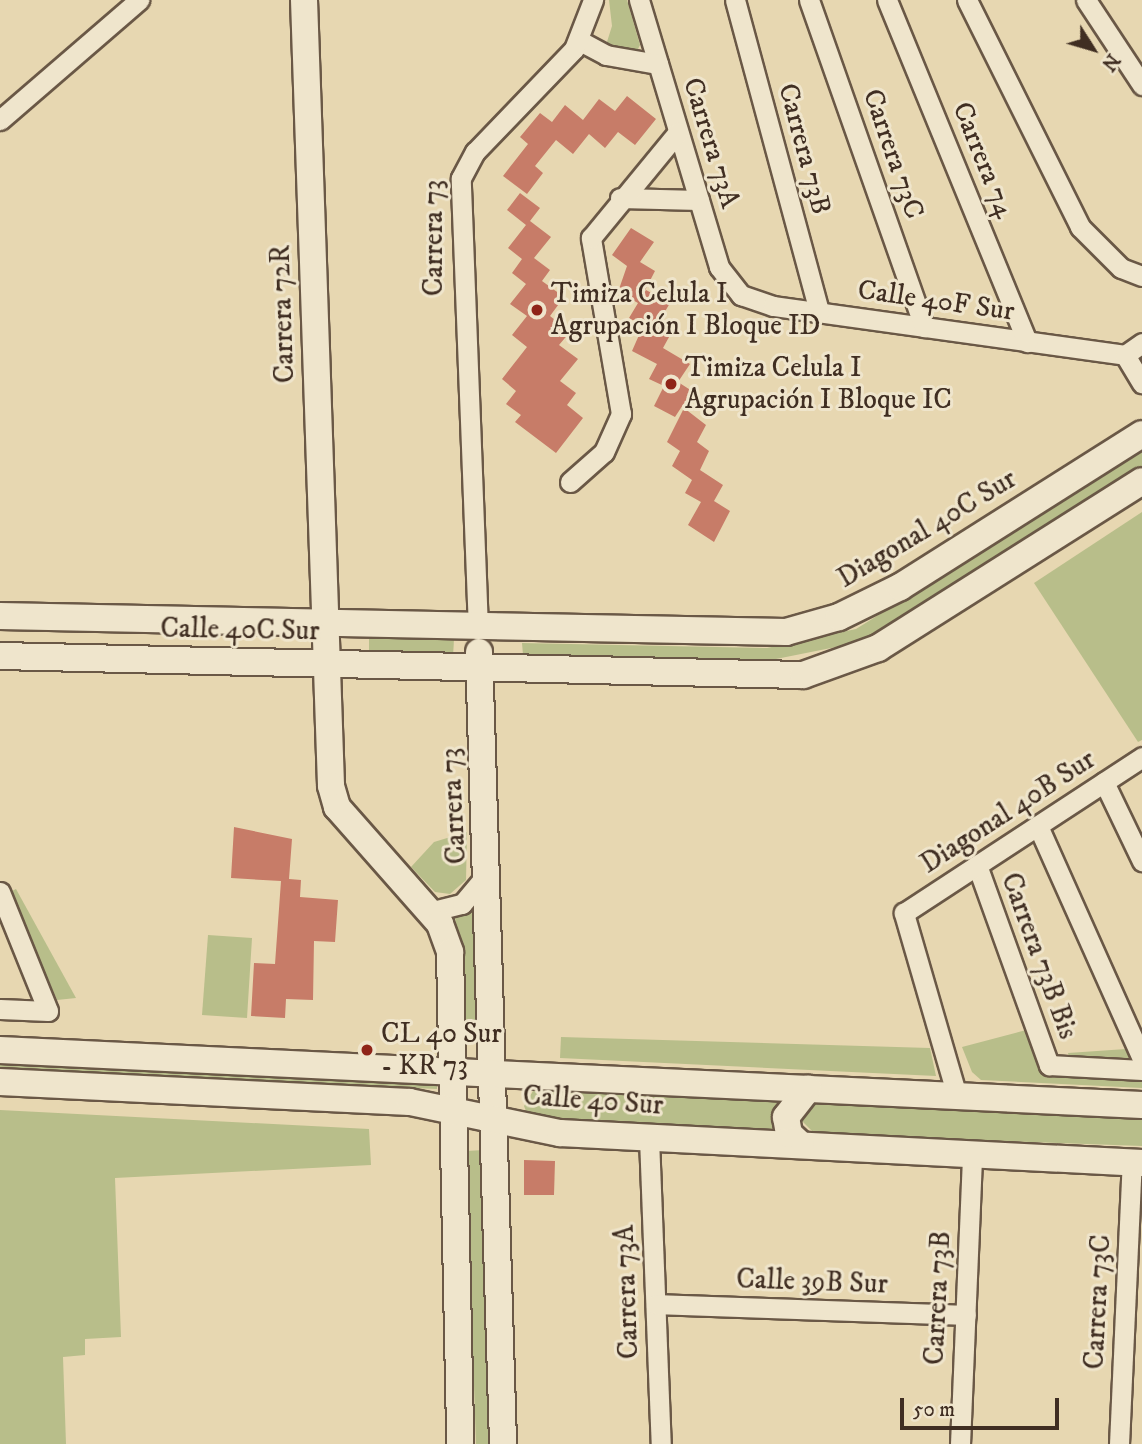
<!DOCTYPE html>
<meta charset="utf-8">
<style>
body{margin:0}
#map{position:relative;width:1142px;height:1444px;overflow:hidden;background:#e7d7b1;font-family:"IM FELL DW Pica",serif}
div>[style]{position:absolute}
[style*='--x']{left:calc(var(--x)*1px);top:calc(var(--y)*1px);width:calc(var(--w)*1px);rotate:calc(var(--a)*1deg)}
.green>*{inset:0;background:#b8be8a}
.building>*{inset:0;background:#c77c68}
.roads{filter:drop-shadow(2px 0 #6a5846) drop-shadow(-2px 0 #6a5846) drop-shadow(0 2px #6a5846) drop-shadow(0 -2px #6a5846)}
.street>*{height:19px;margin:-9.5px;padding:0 9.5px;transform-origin:9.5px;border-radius:9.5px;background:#efe5cc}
.secondary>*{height:26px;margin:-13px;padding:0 13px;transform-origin:13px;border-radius:13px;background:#efe5cc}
.dots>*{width:19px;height:19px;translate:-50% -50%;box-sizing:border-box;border:4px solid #efe5cc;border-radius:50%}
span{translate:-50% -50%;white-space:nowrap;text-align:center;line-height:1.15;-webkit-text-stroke:6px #efe5cc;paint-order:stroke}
.street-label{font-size:28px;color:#402e22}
.poi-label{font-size:28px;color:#402e22}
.left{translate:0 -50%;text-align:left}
.north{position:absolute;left:1058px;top:14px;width:70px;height:70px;-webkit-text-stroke:5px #efe5cc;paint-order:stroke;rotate:127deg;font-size:19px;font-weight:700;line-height:28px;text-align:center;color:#402e22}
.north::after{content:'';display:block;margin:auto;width:24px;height:32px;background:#402e22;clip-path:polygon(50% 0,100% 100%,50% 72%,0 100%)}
.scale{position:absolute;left:900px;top:1398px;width:159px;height:32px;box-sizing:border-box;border:4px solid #402e22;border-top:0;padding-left:9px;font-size:21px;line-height:24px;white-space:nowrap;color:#402e22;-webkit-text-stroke:5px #efe5cc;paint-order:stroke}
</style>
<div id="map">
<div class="green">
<div style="clip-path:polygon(609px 0,627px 0,640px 45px,636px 53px,606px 45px,612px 26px)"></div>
<div style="clip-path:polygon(1142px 451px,1142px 468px,861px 642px,771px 660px,523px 655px,522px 643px,767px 648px,856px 629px)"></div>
<div style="clip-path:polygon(1142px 512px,1142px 740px,1138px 742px,1034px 583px)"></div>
<div style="clip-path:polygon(369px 638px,454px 639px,453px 657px,369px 655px)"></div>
<div style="clip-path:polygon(467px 832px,466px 880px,450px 894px,435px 892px,411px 867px,434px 842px)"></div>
<div style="clip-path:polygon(16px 889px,76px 998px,57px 1000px,10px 892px)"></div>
<div style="clip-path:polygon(475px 907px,486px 1040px,464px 1041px,455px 915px)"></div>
<div style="clip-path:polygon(208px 935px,252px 938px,247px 1018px,202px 1015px)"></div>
<div style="clip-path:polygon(1026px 1030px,1042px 1069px,1142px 1075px,1142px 1088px,981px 1080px,972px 1072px,962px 1047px)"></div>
<div style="clip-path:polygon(561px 1037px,930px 1048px,936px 1076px,560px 1058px)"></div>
<div style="clip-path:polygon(1126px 1049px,1133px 1062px,1070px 1061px,1068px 1053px)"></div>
<div style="clip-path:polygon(0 1057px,437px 1079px,437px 1089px,0 1070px)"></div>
<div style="clip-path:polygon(533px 1091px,784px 1096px,776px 1113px,779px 1136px,530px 1121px,524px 1106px)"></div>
<div style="clip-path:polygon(815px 1100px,1142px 1115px,1142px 1146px,815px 1134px,801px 1120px)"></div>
<div style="clip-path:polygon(0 1110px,369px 1129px,371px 1165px,115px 1178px,121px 1337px,85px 1339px,85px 1355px,63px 1357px,66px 1444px,0 1444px)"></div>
<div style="clip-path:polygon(484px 1150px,494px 1444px,476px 1444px,466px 1151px)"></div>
</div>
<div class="building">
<div style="clip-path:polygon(627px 96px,656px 119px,635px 145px,618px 132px,605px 148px,589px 134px,573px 154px,556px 140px,535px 166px,543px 173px,527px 194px,503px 176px,528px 144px,520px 137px,540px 113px,552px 122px,565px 105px,583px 120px,599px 99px,615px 111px)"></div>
<div style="clip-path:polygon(520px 193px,540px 208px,530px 221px,551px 237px,534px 258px,550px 270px,542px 281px,564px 297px,550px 316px,570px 332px,559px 345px,578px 359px,560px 381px,576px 393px,567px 405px,583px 418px,556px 453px,515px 422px,521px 415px,506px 404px,516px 391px,502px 379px,527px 347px,512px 335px,527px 316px,510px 304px,526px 284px,512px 273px,522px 259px,508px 248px,526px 225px,507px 210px)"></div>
<div style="clip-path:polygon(631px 228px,654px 242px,640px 262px,655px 271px,640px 300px,646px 290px,670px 303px,660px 320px,674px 328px,663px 348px,690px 364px,678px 382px,692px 391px,675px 417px,654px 406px,664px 386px,649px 379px,657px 364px,632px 351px,643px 326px,629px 318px,638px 303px,618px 292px,627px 266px,612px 255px)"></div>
<div style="clip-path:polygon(684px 408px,706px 425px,697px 442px,709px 451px,700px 470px,723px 485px,714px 501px,730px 511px,714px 542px,688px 525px,701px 502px,685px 493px,692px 480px,672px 466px,680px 451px,667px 442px)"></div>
<div style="clip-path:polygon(234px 827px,292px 839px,289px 879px,301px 880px,300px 897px,338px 900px,335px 942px,314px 941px,313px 1000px,286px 999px,285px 1018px,251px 1016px,254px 963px,275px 964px,281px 881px,231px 878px)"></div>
<div style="clip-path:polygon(524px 1160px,555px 1161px,554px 1195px,524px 1195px)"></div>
</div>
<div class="roads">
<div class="street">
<div style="--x:639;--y:0;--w:279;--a:73.3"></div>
<div style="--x:719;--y:267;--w:36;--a:52"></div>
<div style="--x:741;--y:295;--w:34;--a:19"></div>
<div style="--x:773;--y:306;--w:355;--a:7.9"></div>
<div style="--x:735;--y:0;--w:323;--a:74.9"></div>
<div style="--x:809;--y:0;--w:347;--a:70.6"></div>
<div style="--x:887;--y:0;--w:370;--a:67.7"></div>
<div style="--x:967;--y:0;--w:254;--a:63.5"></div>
<div style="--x:1080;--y:227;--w:58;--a:45"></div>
<div style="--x:1121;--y:268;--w:22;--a:21"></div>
<div style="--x:1086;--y:0;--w:102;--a:56.6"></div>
<div style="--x:580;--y:41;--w:30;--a:28"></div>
<div style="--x:606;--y:55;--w:53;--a:9.8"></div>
<div style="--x:0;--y:120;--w:184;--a:-40.8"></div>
<div style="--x:620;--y:198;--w:79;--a:1.5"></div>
<div style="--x:1125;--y:355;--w:33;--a:59"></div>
<div style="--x:1125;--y:355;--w:21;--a:-35"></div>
<div style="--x:570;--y:482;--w:45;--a:-41.4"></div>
<div style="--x:604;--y:452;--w:42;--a:-65.9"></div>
<div style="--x:621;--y:414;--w:179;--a:-99.7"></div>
<div style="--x:591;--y:238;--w:137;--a:-50.6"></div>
<div style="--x:478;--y:629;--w:451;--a:-92.2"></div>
<div style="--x:461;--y:178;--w:30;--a:-62"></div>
<div style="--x:475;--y:152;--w:143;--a:-46.1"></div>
<div style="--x:574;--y:49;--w:53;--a:-68.8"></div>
<div style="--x:1104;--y:782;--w:88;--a:64.3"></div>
<div style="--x:1038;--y:826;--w:255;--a:65.9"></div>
<div style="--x:977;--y:865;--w:213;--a:70.2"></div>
<div style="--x:1049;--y:1065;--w:93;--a:3.1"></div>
<div style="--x:0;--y:892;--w:128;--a:68"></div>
<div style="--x:48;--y:1011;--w:48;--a:-177.6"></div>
<div style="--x:429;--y:912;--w:34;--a:-14"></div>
<div style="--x:462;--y:904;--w:40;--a:-50"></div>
<div style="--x:957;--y:1096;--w:191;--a:-106.2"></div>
<div style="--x:904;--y:913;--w:285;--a:-33.2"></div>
<div style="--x:649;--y:1138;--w:306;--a:87.8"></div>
<div style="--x:656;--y:1304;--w:310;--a:2"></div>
<div style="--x:960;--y:1444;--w:290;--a:-87.6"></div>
<div style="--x:1119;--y:1444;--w:282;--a:-87.4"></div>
</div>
<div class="secondary">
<div style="--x:304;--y:0;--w:786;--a:88.03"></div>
<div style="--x:331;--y:786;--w:22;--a:74"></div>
<div style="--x:337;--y:807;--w:156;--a:48.6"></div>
<div style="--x:440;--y:924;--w:30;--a:70"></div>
<div style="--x:450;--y:952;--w:492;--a:88.8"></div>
<div style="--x:0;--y:616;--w:786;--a:1.17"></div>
<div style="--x:786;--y:632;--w:55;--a:-15.8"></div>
<div style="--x:839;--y:617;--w:68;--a:-26.2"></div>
<div style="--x:900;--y:587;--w:286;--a:-32.3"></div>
<div style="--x:479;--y:652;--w:792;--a:88.26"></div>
<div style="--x:0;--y:656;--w:803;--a:1.36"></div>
<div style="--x:803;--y:675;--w:80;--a:-19.8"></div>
<div style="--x:878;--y:648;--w:312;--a:-32.3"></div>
<div style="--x:0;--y:1050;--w:1143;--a:2.76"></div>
<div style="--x:0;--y:1082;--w:410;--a:2.8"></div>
<div style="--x:410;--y:1102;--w:153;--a:11.7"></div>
<div style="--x:560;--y:1133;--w:583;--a:2.95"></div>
<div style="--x:801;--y:1145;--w:16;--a:-137"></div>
<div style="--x:789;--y:1134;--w:17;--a:-100"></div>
<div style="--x:786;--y:1117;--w:36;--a:-52"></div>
</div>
</div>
<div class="dots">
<div style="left:537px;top:310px;background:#8f2418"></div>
<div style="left:671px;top:384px;background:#8f2418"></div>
<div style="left:367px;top:1050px;background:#8f2418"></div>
</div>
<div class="street-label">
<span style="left:711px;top:143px;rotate:73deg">Carrera 73A</span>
<span style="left:804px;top:149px;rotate:75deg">Carrera 73B</span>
<span style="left:893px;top:154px;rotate:71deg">Carrera 73C</span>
<span style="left:983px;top:160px;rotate:68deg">Carrera 74</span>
<span style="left:434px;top:238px;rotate:-90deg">Carrera 73</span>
<span style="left:936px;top:301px;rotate:8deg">Calle 40F Sur</span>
<span style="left:283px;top:314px;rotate:-92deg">Carrera 72R</span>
<span style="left:927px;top:529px;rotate:-31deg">Diagonal 40C Sur</span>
<span style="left:240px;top:630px;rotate:1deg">Calle 40C Sur</span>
<span style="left:454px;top:806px;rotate:-93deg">Carrera 73</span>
<span style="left:1008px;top:812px;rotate:-33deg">Diagonal 40B Sur</span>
<span style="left:1039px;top:956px;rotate:70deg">Carrera 73B Bis</span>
<span style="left:593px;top:1101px;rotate:4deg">Calle 40 Sur</span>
<span style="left:812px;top:1282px;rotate:2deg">Calle 39B Sur</span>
<span style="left:627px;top:1292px;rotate:-92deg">Carrera 73A</span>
<span style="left:938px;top:1298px;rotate:-87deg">Carrera 73B</span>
<span style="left:1098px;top:1302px;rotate:-87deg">Carrera 73C</span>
</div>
<div class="poi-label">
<span class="left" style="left:551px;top:310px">Timiza Celula I<br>Agrupación I Bloque ID</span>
<span class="left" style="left:685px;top:384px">Timiza Celula I<br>Agrupación I Bloque IC</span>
<span class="left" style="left:381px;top:1050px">CL 40 Sur<br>- KR 73</span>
</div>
<div class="north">N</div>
<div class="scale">50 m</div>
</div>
